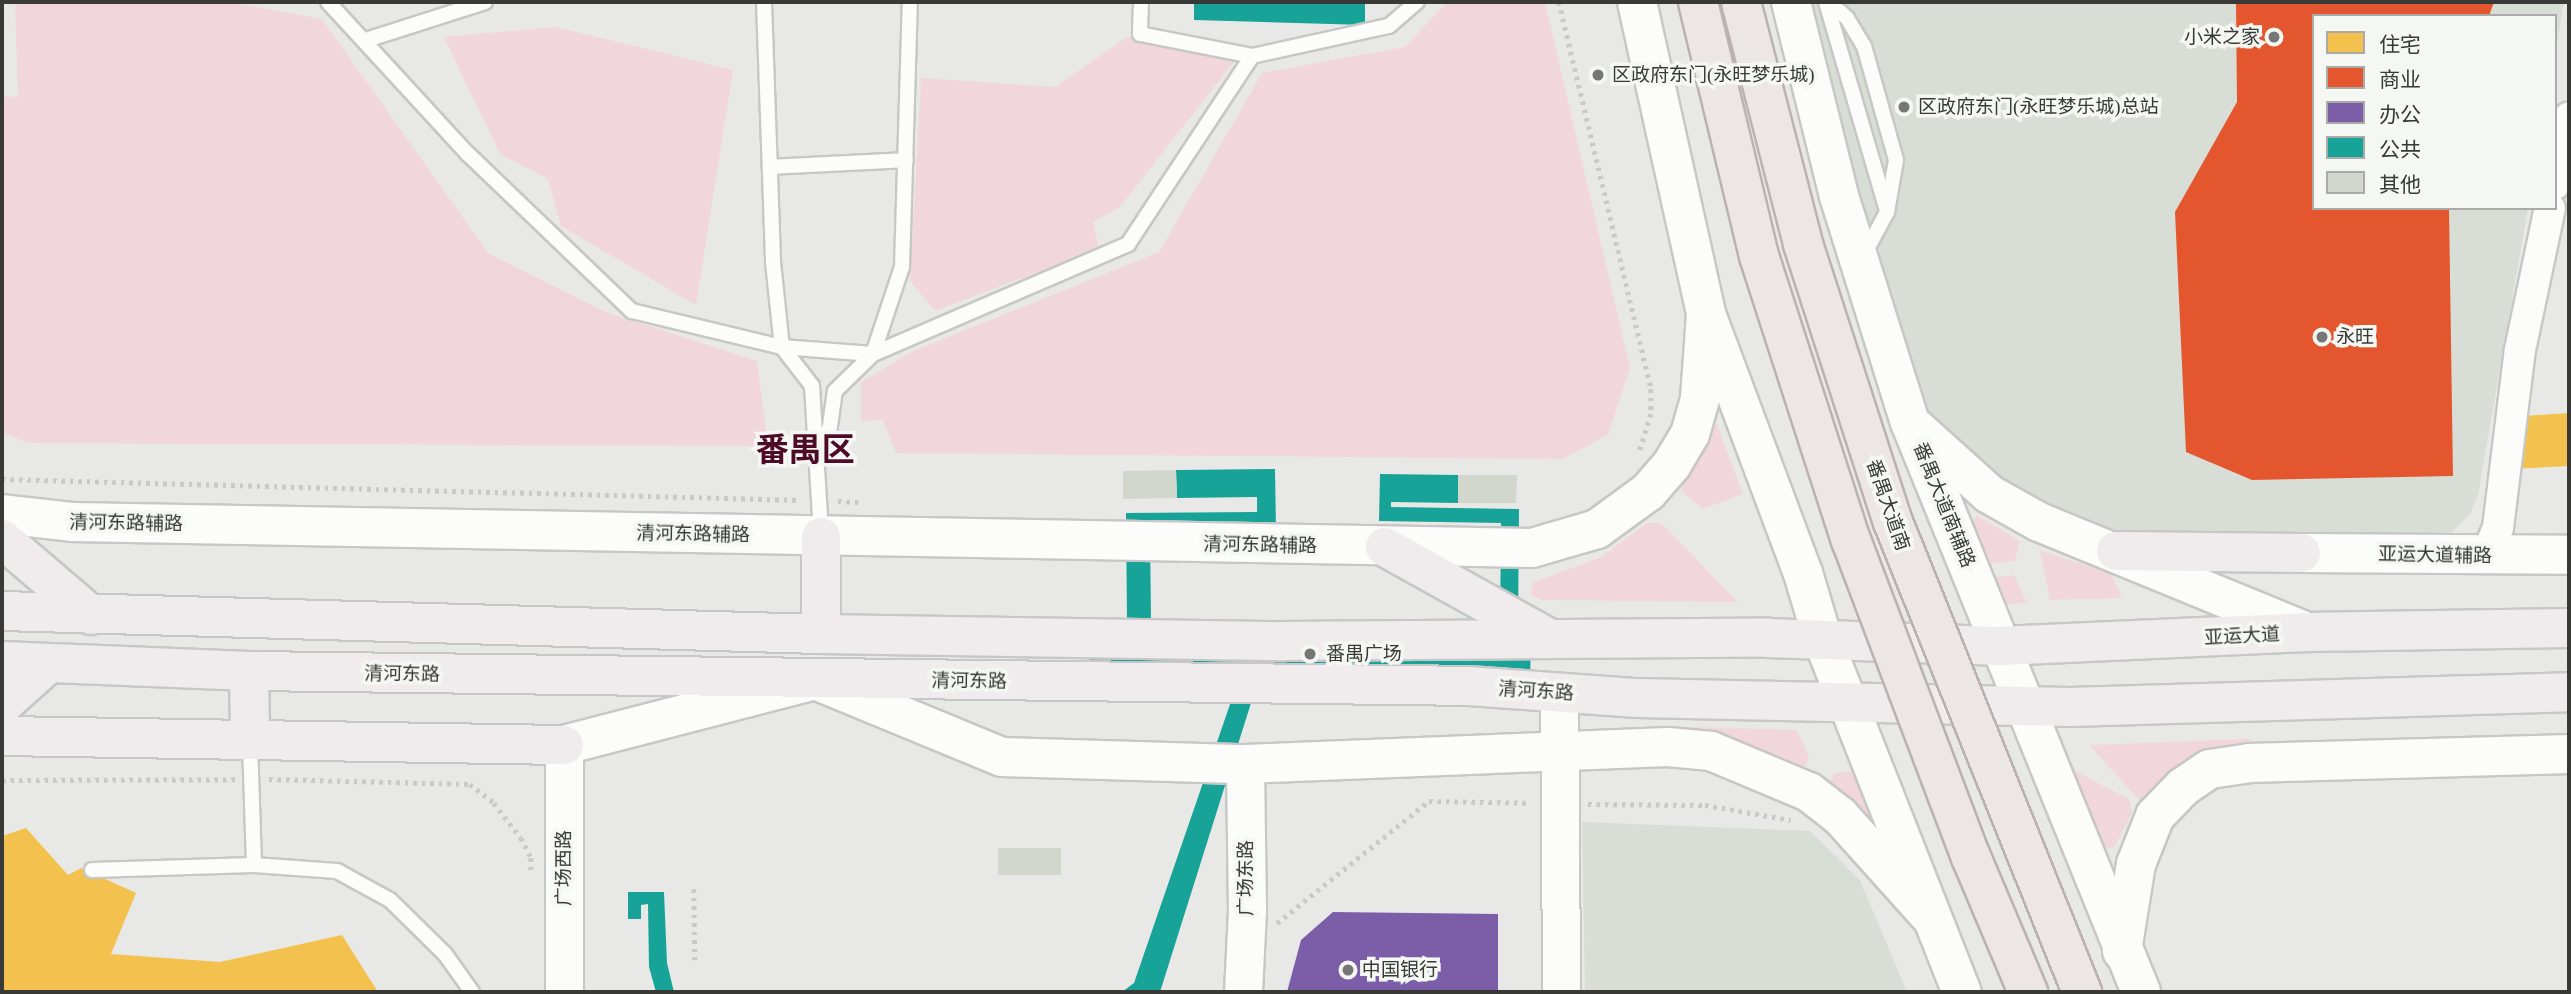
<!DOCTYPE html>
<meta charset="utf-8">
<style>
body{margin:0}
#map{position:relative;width:2571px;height:994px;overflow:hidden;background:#e8e9e7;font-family:"Times New Roman","Noto Sans SC",serif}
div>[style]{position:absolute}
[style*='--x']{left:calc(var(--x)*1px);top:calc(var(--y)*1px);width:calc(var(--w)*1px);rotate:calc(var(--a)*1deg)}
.built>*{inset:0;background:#d8ddd6}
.green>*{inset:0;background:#f2d6dd}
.homes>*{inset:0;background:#f2c14e}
.shops>*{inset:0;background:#e4572e}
.offices>*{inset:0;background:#7b5ea7}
.public>*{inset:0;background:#17a398}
.building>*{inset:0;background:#d1d7cc}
.path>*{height:4.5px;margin-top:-2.25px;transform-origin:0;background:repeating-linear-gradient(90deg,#c9c9c8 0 3.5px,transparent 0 8.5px)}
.roads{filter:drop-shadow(2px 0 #c6c7c6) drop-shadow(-2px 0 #c6c7c6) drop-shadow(0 2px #c6c7c6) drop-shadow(0 -2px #c6c7c6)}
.service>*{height:14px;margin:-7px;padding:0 7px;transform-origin:7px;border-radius:7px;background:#fcfcfb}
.minor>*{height:30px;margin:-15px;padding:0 15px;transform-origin:15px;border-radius:15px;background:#fcfcfb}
.tertiary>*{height:37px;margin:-18.5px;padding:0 18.5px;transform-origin:18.5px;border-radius:18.5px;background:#fcfcfb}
.secondary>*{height:38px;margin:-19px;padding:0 19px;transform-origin:19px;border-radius:19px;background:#fcfcfb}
.primary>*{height:38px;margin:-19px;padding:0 19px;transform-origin:19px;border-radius:19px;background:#f0ebec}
.bridges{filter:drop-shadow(2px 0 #bbb1b3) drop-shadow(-2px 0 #bbb1b3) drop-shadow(0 2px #bbb1b3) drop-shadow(0 -2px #bbb1b3)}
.trunk-bridge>*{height:38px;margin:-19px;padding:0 19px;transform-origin:19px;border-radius:19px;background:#ece6e7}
.dots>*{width:19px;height:19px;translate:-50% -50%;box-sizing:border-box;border:4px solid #f5f7f3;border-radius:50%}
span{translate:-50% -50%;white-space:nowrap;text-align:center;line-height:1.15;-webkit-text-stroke:7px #f5f7f3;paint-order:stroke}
.poi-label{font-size:19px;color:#393a38}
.right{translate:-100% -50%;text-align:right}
.left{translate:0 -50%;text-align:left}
.street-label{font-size:19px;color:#393a38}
.town-label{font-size:33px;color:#4e0b27;font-weight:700}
.frame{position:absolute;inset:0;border:4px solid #393a38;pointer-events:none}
.legend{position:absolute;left:2312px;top:14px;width:245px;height:196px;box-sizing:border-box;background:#f5f7f3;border:2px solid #aaaba8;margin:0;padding:9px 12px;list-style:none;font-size:21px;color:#393a38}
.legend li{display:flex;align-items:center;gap:14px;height:35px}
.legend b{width:35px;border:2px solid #aaaba8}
</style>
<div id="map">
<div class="built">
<div style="clip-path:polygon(1811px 2px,2564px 2px,2555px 54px,2555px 16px,2314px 16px,2314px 208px,2528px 208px,2478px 495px,2470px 514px,2448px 536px,2133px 540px,2053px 517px,1932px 428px,1879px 267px)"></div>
<div style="clip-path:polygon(1582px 822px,1810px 831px,1860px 880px,1907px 992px,1585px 992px)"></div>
</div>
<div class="green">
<div style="clip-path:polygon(15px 2px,229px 2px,322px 19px,488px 253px,606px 312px,757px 361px,768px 446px,29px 443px,2px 433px,2px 96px,18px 97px)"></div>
<div style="clip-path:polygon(1447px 2px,1545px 2px,1630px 368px,1608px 435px,1562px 459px,896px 453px,883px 420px,861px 421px,861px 382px,911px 352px,1159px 252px,1262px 73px,1405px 47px)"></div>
<div style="clip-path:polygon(556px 27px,733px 70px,696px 305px,561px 226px,548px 179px,500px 154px,444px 37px)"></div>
<div style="clip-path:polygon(1127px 37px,1236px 59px,1120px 207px,1093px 222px,1099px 249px,935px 311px,910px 281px,921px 78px,1055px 87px)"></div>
<div style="clip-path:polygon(1717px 424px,1743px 494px,1703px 509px,1681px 491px,1704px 427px)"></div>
<div style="clip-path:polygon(1976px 515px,2020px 541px,2015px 561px,1986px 564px,1972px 526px)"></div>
<div style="clip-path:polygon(1647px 523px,1661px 523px,1738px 602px,1542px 600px,1531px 595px,1532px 583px,1601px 557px)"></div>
<div style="clip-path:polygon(2040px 550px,2111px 574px,2122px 598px,2050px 600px)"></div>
<div style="clip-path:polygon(2014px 575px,2027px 603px,2007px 604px,1991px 578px)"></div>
<div style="clip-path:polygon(1658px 726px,1797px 730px,1809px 757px,1802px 774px,1662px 738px)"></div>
<div style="clip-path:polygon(2249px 739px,2261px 748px,2250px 756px,2161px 781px,2141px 802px,2089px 745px)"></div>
<div style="clip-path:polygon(1858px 771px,1894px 850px,1823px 794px,1834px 773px)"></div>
<div style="clip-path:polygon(2077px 772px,2130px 800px,2132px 813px,2114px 848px,2104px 849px,2068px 773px)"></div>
</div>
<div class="homes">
<div style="clip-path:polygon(2569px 413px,2569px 466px,2511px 469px,2524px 416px)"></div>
<div style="clip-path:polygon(26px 828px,68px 875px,81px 868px,136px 893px,111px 954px,220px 962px,342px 935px,378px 992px,2px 992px,2px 836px)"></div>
</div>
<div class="shops">
<div style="clip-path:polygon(2236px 2px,2494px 2px,2489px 16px,2314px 16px,2314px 208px,2449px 208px,2453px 476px,2252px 480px,2186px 452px,2175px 212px,2237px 102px)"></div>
</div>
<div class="offices">
<div style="clip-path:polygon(1333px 912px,1498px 914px,1498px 992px,1287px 992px,1301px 940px)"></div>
</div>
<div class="public">
<div style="clip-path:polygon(1194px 2px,1365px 2px,1365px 25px,1194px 20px)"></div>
<div style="clip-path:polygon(1275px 469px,1276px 530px,1150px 532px,1151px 622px,1500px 626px,1501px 523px,1379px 521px,1380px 474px,1458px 475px,1458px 503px,1391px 502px,1391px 507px,1519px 509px,1518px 626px,1531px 626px,1530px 687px,1257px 684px,1160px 992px,1122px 992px,1134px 983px,1237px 684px,1090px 682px,1090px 622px,1127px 622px,1126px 513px,1257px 512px,1257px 497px,1177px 498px,1176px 470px)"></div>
<div style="clip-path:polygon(628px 892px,664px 892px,667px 963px,674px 992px,656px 992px,649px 967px,648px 904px,641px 905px,641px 919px,628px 919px)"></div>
</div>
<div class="building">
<div style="clip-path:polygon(1176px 470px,1177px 498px,1123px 499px,1123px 471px)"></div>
<div style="clip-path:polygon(1458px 475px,1517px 475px,1516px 503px,1458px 503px)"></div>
<div style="clip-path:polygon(998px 848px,1061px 848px,1061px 875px,998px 875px)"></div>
</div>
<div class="path">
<div style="--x:1559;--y:2;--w:398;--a:76.6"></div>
<div style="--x:1651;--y:389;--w:25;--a:90"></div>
<div style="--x:1651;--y:414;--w:39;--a:107"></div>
<div style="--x:2;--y:479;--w:799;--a:1.51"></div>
<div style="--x:838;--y:501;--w:22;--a:3"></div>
<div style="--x:269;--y:779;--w:201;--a:1.4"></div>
<div style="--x:470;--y:784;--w:31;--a:38"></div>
<div style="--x:494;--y:803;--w:44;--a:52.4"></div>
<div style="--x:521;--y:838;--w:22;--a:63"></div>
<div style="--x:531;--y:858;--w:14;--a:90"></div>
<div style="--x:2;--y:780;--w:233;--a:-0.2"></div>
<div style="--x:1588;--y:804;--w:117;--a:0.5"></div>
<div style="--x:1705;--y:805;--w:87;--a:9.9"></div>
<div style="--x:694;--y:889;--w:71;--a:89.2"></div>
<div style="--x:1277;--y:923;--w:195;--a:-38.8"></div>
<div style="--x:1429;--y:801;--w:101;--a:1.1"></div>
</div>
<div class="roads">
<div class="service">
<div style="--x:328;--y:2;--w:207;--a:47.4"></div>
<div style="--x:468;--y:154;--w:227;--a:43.8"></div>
<div style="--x:632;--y:311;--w:154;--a:13.5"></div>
<div style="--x:782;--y:347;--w:91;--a:4.4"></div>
<div style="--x:873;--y:354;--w:278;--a:-23.3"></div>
<div style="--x:1128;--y:244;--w:225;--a:-56.6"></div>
<div style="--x:1252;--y:56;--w:140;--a:-12.4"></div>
<div style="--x:1389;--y:26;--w:37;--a:-41"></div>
<div style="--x:764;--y:2;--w:260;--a:88"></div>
<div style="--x:773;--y:262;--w:85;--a:84"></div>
<div style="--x:782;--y:347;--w:49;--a:52.4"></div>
<div style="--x:812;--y:386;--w:149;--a:86.5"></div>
<div style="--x:1141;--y:2;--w:32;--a:92"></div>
<div style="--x:1140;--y:34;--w:114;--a:11.1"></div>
<div style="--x:1826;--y:2;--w:218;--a:73.7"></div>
<div style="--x:1829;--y:2;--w:24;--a:42"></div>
<div style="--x:1847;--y:18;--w:33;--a:59"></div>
<div style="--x:1864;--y:46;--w:118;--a:74.3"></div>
<div style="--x:1896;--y:160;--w:53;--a:99.8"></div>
<div style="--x:1887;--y:212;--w:47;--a:118.2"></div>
<div style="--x:366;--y:40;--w:125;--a:-17.7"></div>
<div style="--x:770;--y:167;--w:136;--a:-2.9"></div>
<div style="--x:819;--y:450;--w:26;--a:-65"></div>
<div style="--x:830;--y:426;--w:35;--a:-82"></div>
<div style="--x:835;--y:391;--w:53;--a:-44.2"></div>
<div style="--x:873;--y:354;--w:92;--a:-71.6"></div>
<div style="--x:902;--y:267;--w:265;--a:-88.3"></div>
<div style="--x:250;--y:743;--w:122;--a:88.1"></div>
<div style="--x:254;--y:865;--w:83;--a:4.1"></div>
<div style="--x:337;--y:871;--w:60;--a:28.7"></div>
<div style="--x:390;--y:900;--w:77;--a:44.5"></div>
<div style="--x:445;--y:954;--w:47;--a:54.6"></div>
<div style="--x:92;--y:870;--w:162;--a:-1.8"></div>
</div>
<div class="minor">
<div style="--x:2555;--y:184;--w:68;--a:-78.2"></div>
<div style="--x:2486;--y:556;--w:30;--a:-67"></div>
<div style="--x:2498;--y:528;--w:179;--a:-83"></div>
<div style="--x:2520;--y:350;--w:145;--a:-78.1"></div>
</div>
<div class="tertiary">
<div style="--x:1559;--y:692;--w:300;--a:89.6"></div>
<div style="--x:564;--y:992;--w:247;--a:-90"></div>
<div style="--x:1243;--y:992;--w:82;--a:-87.2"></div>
<div style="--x:1247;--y:910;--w:146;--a:-90.8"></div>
</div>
<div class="secondary">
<div style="--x:1637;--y:2;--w:320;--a:77.5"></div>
<div style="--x:1706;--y:314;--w:277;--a:69.5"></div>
<div style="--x:1803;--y:573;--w:70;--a:73.4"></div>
<div style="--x:1823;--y:640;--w:378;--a:68.5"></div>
<div style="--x:1791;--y:2;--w:200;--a:76.1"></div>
<div style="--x:1839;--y:196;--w:237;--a:72.6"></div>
<div style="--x:1910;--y:422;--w:615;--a:67.94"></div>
<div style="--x:1916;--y:428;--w:98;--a:42.1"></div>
<div style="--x:1989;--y:494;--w:57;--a:29.2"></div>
<div style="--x:2039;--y:522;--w:290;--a:22.3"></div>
<div style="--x:2;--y:514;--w:71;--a:6.4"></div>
<div style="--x:73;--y:522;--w:1459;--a:1.02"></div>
<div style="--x:1532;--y:548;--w:68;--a:-16.3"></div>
<div style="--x:1597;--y:529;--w:63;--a:-36"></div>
<div style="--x:1648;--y:492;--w:37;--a:-49"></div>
<div style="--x:1672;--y:464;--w:35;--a:-59"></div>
<div style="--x:1690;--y:434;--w:37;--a:-74"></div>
<div style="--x:1700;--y:398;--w:84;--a:-85.9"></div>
<div style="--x:2301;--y:553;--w:268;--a:0.4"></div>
<div style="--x:564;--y:745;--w:259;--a:-14.5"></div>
<div style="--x:815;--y:680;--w:202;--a:22.4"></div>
<div style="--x:1002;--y:757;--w:243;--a:1.7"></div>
<div style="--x:1245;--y:764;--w:423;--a:-2.3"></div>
<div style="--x:1668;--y:747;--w:43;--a:5.3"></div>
<div style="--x:1711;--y:751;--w:106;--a:22.7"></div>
<div style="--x:1809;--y:792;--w:39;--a:38"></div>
<div style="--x:1840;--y:816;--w:132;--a:48.1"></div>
<div style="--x:2122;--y:951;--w:88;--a:-80.9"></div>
<div style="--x:2136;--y:864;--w:52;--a:-68.4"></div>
<div style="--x:2155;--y:816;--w:40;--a:-46"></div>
<div style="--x:2183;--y:787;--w:32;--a:-34"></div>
<div style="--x:2210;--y:769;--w:40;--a:-8.5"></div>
<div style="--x:2250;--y:763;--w:319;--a:-1.6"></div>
</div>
<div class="primary">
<div style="--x:2;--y:539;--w:117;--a:40.5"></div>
<div style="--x:1385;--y:547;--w:189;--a:29.1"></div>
<div style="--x:2116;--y:551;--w:185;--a:0.6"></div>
<div style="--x:2;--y:611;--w:819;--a:1.61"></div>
<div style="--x:821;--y:634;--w:463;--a:0.9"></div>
<div style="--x:1284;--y:641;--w:484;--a:-0.4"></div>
<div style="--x:1768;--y:638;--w:233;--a:2"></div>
<div style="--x:2001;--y:646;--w:306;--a:-2.6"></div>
<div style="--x:2307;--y:632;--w:262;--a:-0.9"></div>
<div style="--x:821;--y:634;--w:97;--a:-90"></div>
<div style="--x:2;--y:661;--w:247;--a:2.3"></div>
<div style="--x:249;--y:671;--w:1220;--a:0.7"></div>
<div style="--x:1469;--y:686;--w:169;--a:4.1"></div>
<div style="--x:1638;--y:698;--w:432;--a:1.2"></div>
<div style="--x:2070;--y:707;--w:499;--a:-1.7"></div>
<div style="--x:249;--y:671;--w:67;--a:89.1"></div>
<div style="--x:2;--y:705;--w:63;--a:-41.8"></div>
<div style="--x:2;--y:736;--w:562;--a:0.92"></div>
</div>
</div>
<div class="bridges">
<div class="trunk-bridge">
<div style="--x:1698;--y:2;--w:261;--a:76.5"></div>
<div style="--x:1759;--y:256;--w:299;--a:72.1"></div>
<div style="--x:1851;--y:540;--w:339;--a:69.3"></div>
<div style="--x:1971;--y:857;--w:147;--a:67.1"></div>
<div style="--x:1741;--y:2;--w:250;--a:75.6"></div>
<div style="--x:1803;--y:244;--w:292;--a:72.1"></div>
<div style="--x:1893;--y:522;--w:507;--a:68.09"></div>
</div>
</div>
<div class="dots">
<div style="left:2274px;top:37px;background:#767775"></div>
<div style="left:1598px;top:75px;background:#767775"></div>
<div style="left:1904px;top:107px;background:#767775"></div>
<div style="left:2322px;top:337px;background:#767775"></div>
<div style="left:1310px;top:654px;background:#767775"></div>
<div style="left:1348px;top:970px;background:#767775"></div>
</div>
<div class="poi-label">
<span class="right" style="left:2260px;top:37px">小米之家</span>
<span class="left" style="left:1612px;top:75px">区政府东门(永旺梦乐城)</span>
<span class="left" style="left:1918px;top:107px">区政府东门(永旺梦乐城)总站</span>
<span class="left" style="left:2336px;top:337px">永旺</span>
<span class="left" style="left:1326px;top:654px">番禺广场</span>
<span class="left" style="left:1362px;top:970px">中国银行</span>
</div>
<div class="street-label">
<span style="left:1888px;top:505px;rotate:71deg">番禺大道南</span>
<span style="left:1944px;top:505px;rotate:68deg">番禺大道南辅路</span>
<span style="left:126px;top:523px;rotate:1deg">清河东路辅路</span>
<span style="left:693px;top:534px;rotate:1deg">清河东路辅路</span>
<span style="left:1260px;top:545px;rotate:1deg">清河东路辅路</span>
<span style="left:2435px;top:555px;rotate:1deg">亚运大道辅路</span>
<span style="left:2242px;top:636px;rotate:-3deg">亚运大道</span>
<span style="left:402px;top:674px;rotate:1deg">清河东路</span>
<span style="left:969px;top:681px;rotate:1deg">清河东路</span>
<span style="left:1536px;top:691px;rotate:4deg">清河东路</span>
<span style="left:564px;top:868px;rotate:-90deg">广场西路</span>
<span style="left:1246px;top:878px;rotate:-90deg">广场东路</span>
</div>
<div class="town-label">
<span style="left:805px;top:451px">番禺区</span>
</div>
<div class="frame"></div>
<ul class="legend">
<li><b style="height:19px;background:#f2c14e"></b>住宅</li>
<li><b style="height:19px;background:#e4572e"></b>商业</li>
<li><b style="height:19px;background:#7b5ea7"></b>办公</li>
<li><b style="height:19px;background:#17a398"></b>公共</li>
<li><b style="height:19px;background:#d1d7cc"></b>其他</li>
</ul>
</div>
